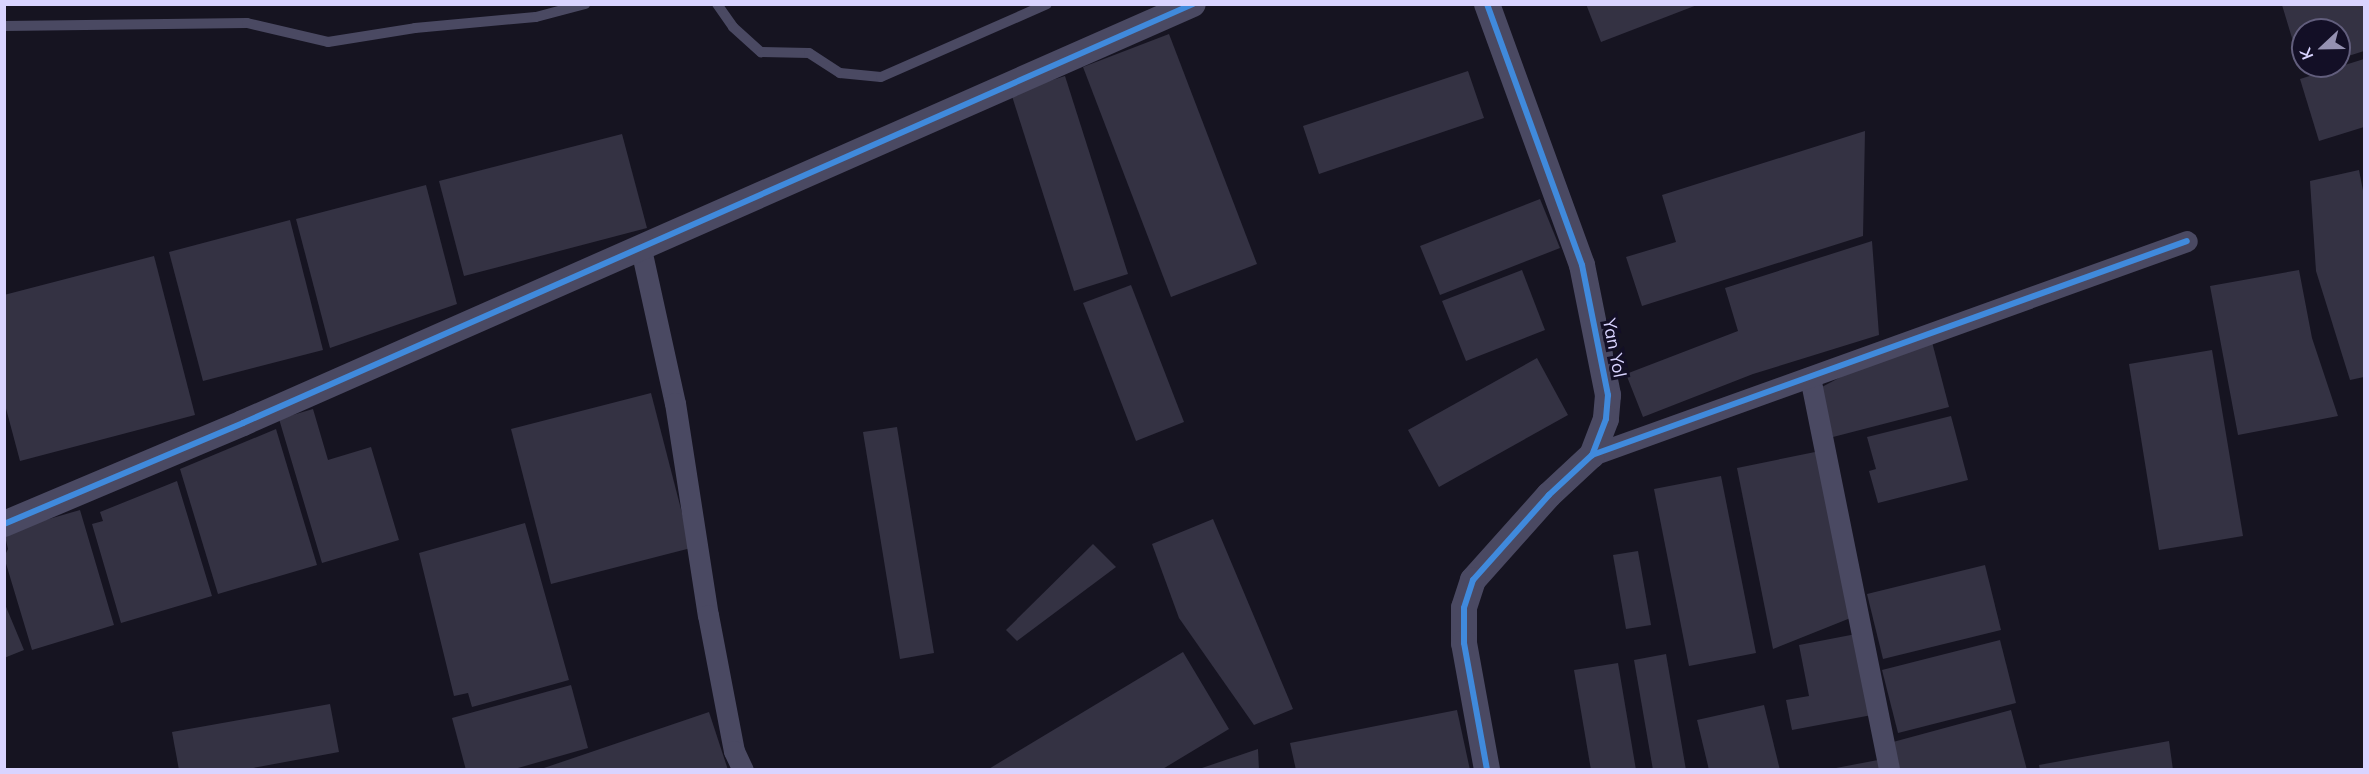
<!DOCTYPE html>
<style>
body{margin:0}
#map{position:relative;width:2369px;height:774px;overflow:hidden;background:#161421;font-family:Mulish,sans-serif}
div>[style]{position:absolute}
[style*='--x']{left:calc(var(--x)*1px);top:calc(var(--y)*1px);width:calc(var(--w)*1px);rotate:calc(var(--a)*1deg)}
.building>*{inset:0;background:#343243}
.service>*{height:10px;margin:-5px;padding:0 5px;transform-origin:5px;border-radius:5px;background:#4a4962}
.minor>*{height:21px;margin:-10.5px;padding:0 10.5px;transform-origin:10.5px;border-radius:10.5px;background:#4a4962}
.tertiary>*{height:26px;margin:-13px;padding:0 13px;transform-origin:13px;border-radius:13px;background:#4a4962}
.cycleway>*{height:6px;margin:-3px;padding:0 3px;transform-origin:3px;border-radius:3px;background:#408adc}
span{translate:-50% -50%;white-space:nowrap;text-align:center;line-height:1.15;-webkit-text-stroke:6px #130f26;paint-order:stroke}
.street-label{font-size:18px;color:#d9d4ff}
.frame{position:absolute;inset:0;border:6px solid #d9d4ff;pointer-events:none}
.north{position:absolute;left:2291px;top:18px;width:60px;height:60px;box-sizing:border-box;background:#130f26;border:2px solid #625e7d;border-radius:50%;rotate:248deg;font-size:16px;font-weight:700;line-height:24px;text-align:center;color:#d9d4ff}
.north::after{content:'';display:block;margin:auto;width:21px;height:27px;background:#9591b1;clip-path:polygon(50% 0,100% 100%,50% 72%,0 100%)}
</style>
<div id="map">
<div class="building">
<div style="clip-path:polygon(1586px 4px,1697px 4px,1697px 5px,1601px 42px)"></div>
<div style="clip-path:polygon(2282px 5px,2364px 5px,2364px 51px,2339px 59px,2339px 30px,2303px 30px,2303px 66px,2313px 67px,2302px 71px)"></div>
<div style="clip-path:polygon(1169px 34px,1257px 264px,1171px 297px,1083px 67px)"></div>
<div style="clip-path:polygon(2364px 59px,2364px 127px,2319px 141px,2300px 79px)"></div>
<div style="clip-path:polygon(1468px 71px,1484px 118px,1319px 174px,1303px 126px)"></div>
<div style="clip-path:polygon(1065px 76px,1128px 274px,1074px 291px,1011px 93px)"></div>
<div style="clip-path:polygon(1865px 131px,1863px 236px,1642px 306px,1626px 257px,1676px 242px,1662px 195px)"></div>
<div style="clip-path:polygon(622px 134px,647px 228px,464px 276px,439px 181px)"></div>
<div style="clip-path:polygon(2359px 170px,2364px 196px,2364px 377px,2350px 380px,2316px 271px,2310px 181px)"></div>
<div style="clip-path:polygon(426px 185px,457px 304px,330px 348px,296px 219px)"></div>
<div style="clip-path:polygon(1540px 199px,1560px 248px,1440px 295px,1420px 246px)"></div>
<div style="clip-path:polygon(290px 220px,323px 350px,203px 381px,169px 252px)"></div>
<div style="clip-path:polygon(1872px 241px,1879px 335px,1753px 374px,1643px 417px,1626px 374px,1738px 331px,1725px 288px)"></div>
<div style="clip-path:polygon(154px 256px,195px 415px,20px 461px,4px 401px,4px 295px)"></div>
<div style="clip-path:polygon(1522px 270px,1545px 330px,1466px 361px,1442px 301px)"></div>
<div style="clip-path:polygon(2299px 270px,2312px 338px,2338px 416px,2238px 435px,2210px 286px)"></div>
<div style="clip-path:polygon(1131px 285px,1184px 422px,1136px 441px,1083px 303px)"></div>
<div style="clip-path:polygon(1932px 342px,1949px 407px,1833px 437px,1820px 388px,1884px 354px)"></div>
<div style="clip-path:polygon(2212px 350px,2243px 536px,2159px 550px,2129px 364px)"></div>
<div style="clip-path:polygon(1537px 358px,1568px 415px,1439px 487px,1408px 430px)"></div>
<div style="clip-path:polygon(651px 393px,691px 548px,551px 584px,511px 429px)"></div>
<div style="clip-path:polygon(313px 409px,328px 460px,371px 447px,399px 540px,322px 563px,279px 419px)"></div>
<div style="clip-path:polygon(1951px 416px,1968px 480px,1878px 503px,1869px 471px,1876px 469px,1867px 437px)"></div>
<div style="clip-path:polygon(897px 427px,934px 653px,900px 659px,863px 432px)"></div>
<div style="clip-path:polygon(276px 429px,317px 565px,218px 594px,180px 469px)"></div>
<div style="clip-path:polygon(1820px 451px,1853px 617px,1773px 649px,1737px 468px)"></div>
<div style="clip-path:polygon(1721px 476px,1756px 653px,1689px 666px,1654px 489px)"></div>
<div style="clip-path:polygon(177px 481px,212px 596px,121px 623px,92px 524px,103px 521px,100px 512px)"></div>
<div style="clip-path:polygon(80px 510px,114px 625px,32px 650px,4px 557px,8px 549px,4px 532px)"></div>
<div style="clip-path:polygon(1213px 519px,1293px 709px,1254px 725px,1179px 618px,1152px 544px)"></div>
<div style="clip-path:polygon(525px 523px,569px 680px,472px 707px,468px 693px,454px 696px,419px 553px)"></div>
<div style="clip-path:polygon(1093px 544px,1116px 567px,1017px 641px,1006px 630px)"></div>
<div style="clip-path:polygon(1638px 551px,1651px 625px,1626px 629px,1613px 555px)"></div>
<div style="clip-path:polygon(1985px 565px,2001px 630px,1883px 659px,1867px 594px)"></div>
<div style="clip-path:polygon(4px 602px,24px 650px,4px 658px)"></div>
<div style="clip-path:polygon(1856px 634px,1872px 715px,1792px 730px,1786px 700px,1809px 696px,1799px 645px)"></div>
<div style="clip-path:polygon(2000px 640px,2016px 703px,1898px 733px,1882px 670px)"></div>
<div style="clip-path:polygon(1183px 652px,1229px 729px,1161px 770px,987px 770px)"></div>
<div style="clip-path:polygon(1666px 654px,1686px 770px,1653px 770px,1634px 660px)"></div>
<div style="clip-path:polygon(1618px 663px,1636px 770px,1591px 770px,1574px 670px)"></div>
<div style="clip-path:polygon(571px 685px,588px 748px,511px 770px,466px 770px,452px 718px)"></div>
<div style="clip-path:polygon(330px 704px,339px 752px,242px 770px,179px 770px,172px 732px)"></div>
<div style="clip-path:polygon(1764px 705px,1780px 770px,1709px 770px,1697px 720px)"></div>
<div style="clip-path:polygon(1457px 710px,1470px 770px,1296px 770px,1290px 743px)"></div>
<div style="clip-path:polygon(2011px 710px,2027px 770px,1900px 770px,1893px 742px)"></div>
<div style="clip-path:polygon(709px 712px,728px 770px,541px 770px,541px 769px)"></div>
<div style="clip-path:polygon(2169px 741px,2173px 770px,2040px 770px,2039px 765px)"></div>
<div style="clip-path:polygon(1258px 749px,1259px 770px,1199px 770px,1199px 769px)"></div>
<div style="clip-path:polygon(1878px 760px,1880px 770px,1837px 770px,1836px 768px)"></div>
</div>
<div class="service">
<div style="--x:717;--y:4;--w:28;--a:55"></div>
<div style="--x:733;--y:27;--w:38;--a:42"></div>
<div style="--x:761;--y:52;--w:48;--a:1.2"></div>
<div style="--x:809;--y:53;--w:37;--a:33"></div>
<div style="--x:840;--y:73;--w:41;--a:5.6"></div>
<div style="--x:881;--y:77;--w:181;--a:-23.7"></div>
<div style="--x:4;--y:26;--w:243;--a:-0.7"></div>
<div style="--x:247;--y:23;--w:83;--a:13.2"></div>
<div style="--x:328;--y:42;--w:88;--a:-9.1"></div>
<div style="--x:415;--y:28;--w:121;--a:-5.2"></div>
<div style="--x:536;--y:17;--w:51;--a:-14.9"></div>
</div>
<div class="minor">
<div style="--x:641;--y:249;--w:158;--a:77.6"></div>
<div style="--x:675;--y:403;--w:215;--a:81.2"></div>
<div style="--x:708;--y:615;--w:138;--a:79.2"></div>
<div style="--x:734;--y:751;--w:21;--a:65"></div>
<div style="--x:1810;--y:377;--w:401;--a:78.6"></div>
<div style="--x:1592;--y:455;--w:632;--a:-19.78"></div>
</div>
<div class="tertiary">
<div style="--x:1487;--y:4;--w:278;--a:70"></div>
<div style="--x:1582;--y:265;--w:133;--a:78.7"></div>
<div style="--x:1608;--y:395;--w:24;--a:95"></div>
<div style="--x:1606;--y:419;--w:39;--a:111"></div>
<div style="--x:1592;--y:455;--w:59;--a:137.1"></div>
<div style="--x:1549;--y:495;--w:114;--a:131.8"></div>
<div style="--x:1473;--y:580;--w:29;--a:108"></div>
<div style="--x:1464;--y:608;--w:35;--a:90"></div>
<div style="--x:1464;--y:643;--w:129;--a:79.7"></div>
<div style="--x:4;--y:524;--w:259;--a:-22.9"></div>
<div style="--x:243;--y:423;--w:1038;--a:-23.8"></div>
</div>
<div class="cycleway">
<div style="--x:1487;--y:4;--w:278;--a:70"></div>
<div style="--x:1582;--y:265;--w:133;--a:78.7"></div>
<div style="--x:1608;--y:395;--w:24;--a:95"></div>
<div style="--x:1606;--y:419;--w:39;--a:111"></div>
<div style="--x:1592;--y:455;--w:59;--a:137.1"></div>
<div style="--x:1549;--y:495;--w:114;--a:131.8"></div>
<div style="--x:1473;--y:580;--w:29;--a:108"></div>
<div style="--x:1464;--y:608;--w:35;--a:90"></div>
<div style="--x:1464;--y:643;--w:129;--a:79.7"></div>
<div style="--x:1592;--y:455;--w:632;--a:-19.78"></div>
<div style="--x:4;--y:524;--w:259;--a:-22.9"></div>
<div style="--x:243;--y:423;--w:1038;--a:-23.8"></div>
</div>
<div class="street-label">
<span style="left:1614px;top:348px;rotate:79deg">Yan Yol</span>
</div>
<div class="frame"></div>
<div class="north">K</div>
</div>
